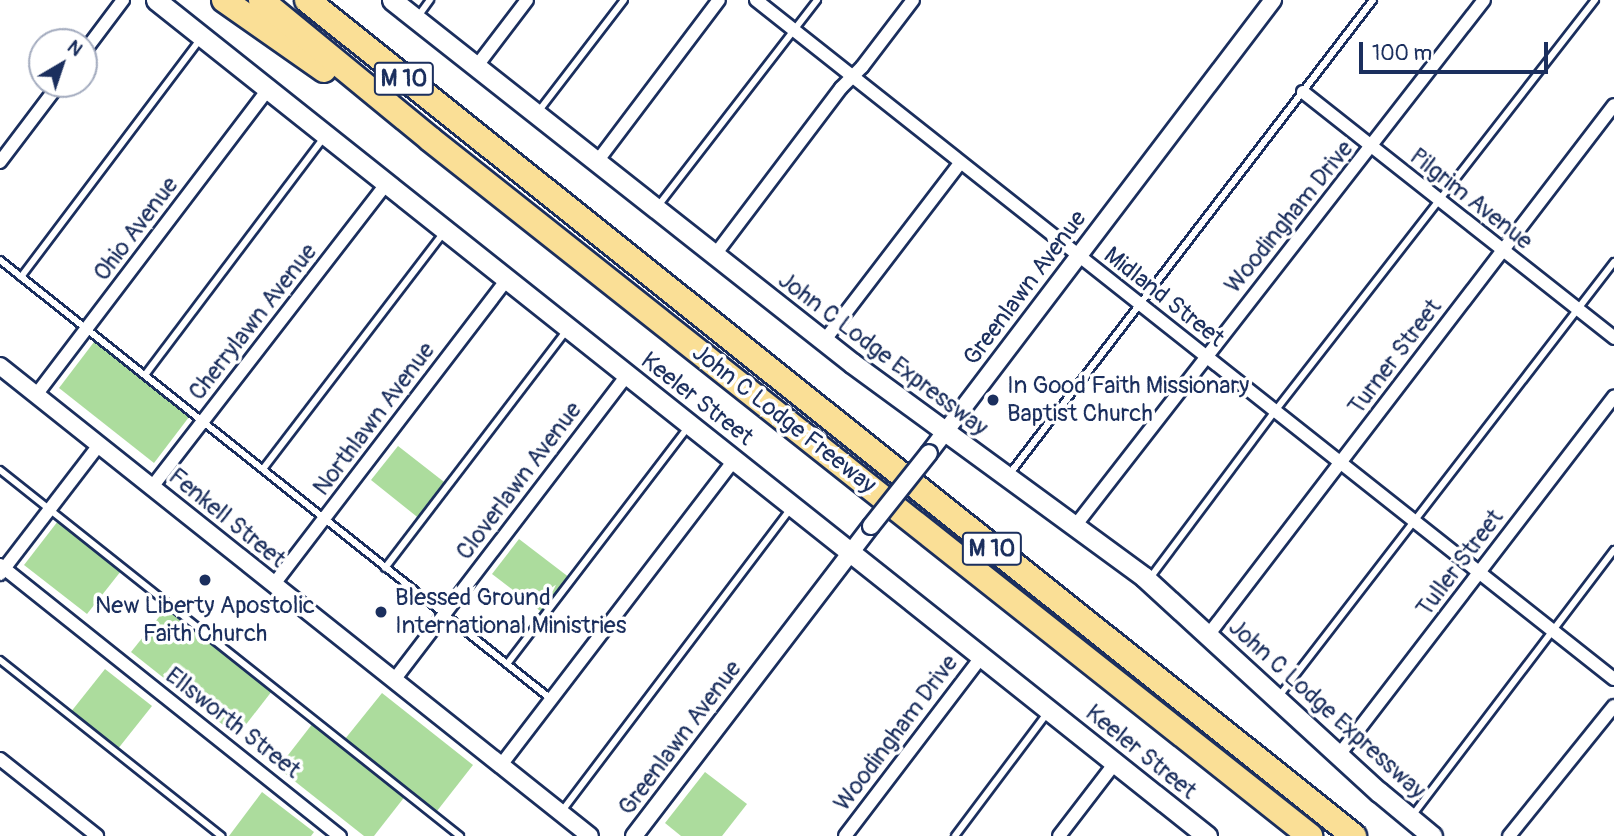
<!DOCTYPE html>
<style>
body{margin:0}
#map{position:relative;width:1614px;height:836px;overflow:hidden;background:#fff;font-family:Pangolin,sans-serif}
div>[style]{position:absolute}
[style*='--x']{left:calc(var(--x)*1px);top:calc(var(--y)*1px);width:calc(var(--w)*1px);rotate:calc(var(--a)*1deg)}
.green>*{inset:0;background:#acdc9d}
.roads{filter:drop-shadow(2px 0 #1b2f5e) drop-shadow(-2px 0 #1b2f5e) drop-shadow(0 2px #1b2f5e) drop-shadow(0 -2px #1b2f5e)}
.service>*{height:6px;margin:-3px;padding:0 3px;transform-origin:3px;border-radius:3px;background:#fff}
.minor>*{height:12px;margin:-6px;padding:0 6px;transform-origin:6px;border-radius:6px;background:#fff}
.tertiary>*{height:16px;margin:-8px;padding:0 8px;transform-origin:8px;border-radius:8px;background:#fff}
.secondary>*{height:19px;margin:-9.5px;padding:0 9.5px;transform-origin:9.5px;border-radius:9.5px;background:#fff}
.motorway>*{height:24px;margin:-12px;padding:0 12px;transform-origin:12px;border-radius:12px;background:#fadf96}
.bridges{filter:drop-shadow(2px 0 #1b2f5e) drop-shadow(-2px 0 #1b2f5e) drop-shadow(0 2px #1b2f5e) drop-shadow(0 -2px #1b2f5e)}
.tertiary-bridge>*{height:16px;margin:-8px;padding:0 8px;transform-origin:8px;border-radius:8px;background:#fff}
.dots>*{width:19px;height:19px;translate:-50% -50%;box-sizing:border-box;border:4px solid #fff;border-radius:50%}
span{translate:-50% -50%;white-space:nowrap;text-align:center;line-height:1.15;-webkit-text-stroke:7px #fff;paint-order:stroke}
.shield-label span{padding:2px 5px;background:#fff;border:2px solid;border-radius:5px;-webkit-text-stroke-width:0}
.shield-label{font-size:23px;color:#1b2f5e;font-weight:700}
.street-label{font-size:24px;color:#1b2f5e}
.poi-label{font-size:24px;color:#1b2f5e}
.left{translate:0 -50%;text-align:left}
.north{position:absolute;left:28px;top:28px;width:70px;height:70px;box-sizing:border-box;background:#fff;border:2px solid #a4acbf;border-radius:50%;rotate:39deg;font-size:19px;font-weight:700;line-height:28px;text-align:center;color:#1b2f5e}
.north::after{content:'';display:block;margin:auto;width:24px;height:32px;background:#1b2f5e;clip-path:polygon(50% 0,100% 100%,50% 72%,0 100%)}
.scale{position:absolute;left:1359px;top:42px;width:189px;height:32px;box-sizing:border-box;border:4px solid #1b2f5e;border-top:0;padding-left:9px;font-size:21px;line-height:24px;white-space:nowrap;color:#1b2f5e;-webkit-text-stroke:5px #fff;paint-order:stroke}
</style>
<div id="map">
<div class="green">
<div style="clip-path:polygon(94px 342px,189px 417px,154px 463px,59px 388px)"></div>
<div style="clip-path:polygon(398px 446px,448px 485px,421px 520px,371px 480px)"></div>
<div style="clip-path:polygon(58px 521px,121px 571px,87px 614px,24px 565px)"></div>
<div style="clip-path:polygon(519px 539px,570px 578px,543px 613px,492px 574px)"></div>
<div style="clip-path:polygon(167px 607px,272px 691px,237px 736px,131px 652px)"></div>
<div style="clip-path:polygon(105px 669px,152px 706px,117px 750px,70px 713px)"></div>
<div style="clip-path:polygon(382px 693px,473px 765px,437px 811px,345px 739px)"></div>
<div style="clip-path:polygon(313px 723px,406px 795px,374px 836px,364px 836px,278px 768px)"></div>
<div style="clip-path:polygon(705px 772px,747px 804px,722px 836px,681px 836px,665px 823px)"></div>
<div style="clip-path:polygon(262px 792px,314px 832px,311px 836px,229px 836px)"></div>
</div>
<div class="roads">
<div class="service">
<div style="--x:419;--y:15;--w:19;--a:-54"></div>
<div style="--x:538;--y:112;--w:141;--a:-52.5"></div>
<div style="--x:658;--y:206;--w:260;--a:-52.3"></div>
<div style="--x:0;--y:260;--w:705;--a:38.55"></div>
<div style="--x:21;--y:277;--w:299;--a:-53"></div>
<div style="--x:145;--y:375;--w:299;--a:-53"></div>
<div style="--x:263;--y:469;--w:298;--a:-52.6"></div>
<div style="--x:0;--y:470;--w:588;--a:38.51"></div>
<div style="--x:1008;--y:476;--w:600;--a:-52.52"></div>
<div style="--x:385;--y:568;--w:300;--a:-52.6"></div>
<div style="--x:1150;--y:578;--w:209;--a:-53.2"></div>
<div style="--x:1275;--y:411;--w:521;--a:-52.1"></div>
<div style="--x:0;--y:660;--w:283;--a:38.5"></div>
<div style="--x:507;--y:664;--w:298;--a:-52.6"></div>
<div style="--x:1280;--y:695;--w:547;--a:-52.35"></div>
<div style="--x:562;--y:811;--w:378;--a:-52.9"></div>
<div style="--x:1412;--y:816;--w:334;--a:-52.8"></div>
<div style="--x:955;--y:836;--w:155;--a:-53.1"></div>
</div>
<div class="minor">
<div style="--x:756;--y:0;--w:1094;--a:38.36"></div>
<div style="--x:84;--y:52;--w:65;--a:-53.1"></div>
<div style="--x:476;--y:67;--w:84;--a:-52.7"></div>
<div style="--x:1303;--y:92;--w:397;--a:38.3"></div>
<div style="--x:0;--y:162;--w:98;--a:-52.9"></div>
<div style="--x:596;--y:163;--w:204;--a:-53"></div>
<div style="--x:714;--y:256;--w:211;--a:-52.9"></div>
<div style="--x:841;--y:88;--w:30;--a:-45"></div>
<div style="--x:862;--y:67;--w:84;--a:-52.7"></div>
<div style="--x:824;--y:341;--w:224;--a:-52.6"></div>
<div style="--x:36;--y:395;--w:385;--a:-52.8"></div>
<div style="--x:152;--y:487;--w:384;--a:-52.3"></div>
<div style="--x:1075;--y:526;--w:666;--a:-52.13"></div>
<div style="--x:0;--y:565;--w:435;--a:38.6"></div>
<div style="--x:0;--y:574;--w:163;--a:-52.5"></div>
<div style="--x:274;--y:584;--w:384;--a:-52.6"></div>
<div style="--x:1209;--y:634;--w:666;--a:-52.56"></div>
<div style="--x:394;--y:680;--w:384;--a:-52.6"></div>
<div style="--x:1339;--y:755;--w:452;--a:-52.5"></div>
<div style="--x:0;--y:759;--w:124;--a:38.4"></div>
<div style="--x:501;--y:765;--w:384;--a:-52.6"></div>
<div style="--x:845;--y:836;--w:226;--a:-52.7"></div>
<div style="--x:1059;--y:836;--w:92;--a:-52.5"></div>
<div style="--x:1509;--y:836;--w:167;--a:-51.1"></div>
</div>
<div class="tertiary">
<div style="--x:0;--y:366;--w:754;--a:38.54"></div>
<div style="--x:929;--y:453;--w:569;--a:-52.79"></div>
<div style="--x:634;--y:836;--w:390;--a:-52.6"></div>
</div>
<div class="secondary">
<div style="--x:156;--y:0;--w:1343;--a:38.5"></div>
<div style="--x:392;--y:0;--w:586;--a:38.28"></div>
<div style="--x:852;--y:363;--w:362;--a:36.2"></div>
<div style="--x:1144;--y:577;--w:319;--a:42.5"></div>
<div style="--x:1379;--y:792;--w:69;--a:39.7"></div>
</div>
<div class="motorway">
<div style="--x:224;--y:0;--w:122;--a:35"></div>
<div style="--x:261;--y:0;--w:219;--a:39.4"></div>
<div style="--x:430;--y:139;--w:1123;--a:38.38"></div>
<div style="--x:307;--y:0;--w:1340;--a:38.61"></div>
</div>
</div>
<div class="bridges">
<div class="tertiary-bridge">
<div style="--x:871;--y:526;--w:93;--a:-51.5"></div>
</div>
</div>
<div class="dots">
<div style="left:993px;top:400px;background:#1b2f5e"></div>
<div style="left:205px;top:580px;background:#1b2f5e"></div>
<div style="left:381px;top:612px;background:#1b2f5e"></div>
</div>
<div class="shield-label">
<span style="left:404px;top:79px">M 10</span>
<span style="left:992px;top:549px">M 10</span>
</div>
<div class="street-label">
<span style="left:1471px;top:199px;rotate:38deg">Pilgrim Avenue</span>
<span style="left:1289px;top:217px;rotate:-51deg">Woodingham Drive</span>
<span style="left:136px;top:229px;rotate:-53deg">Ohio Avenue</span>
<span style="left:1025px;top:288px;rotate:-53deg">Greenlawn Avenue</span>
<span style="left:1164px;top:297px;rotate:38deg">Midland Street</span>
<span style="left:253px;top:322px;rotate:-52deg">Cherrylawn Avenue</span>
<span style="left:883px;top:354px;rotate:37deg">John C Lodge Expressway</span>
<span style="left:1395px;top:357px;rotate:-53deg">Turner Street</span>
<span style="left:697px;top:399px;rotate:38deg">Keeler Street</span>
<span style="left:374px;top:419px;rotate:-53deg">Northlawn Avenue</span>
<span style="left:784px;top:419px;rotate:38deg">John C Lodge Freeway</span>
<span style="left:519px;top:481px;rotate:-53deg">Cloverlawn Avenue</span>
<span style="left:227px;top:518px;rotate:39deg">Fenkell Street</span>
<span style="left:1460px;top:563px;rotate:-53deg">Tuller Street</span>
<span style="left:1327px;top:709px;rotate:42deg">John C Lodge Expressway</span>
<span style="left:233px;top:723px;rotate:38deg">Ellsworth Street</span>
<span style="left:896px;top:733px;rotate:-53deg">Woodingham Drive</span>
<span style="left:680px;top:738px;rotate:-53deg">Greenlawn Avenue</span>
<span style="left:1141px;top:752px;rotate:39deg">Keeler Street</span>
</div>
<div class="poi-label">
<span class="left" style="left:1007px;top:400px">In Good Faith Missionary<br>Baptist Church</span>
<span class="left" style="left:395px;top:612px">Blessed Ground<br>International Ministries</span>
<span style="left:205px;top:620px">New Liberty Apostolic<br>Faith Church</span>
</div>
<div class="north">N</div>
<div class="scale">100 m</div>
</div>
